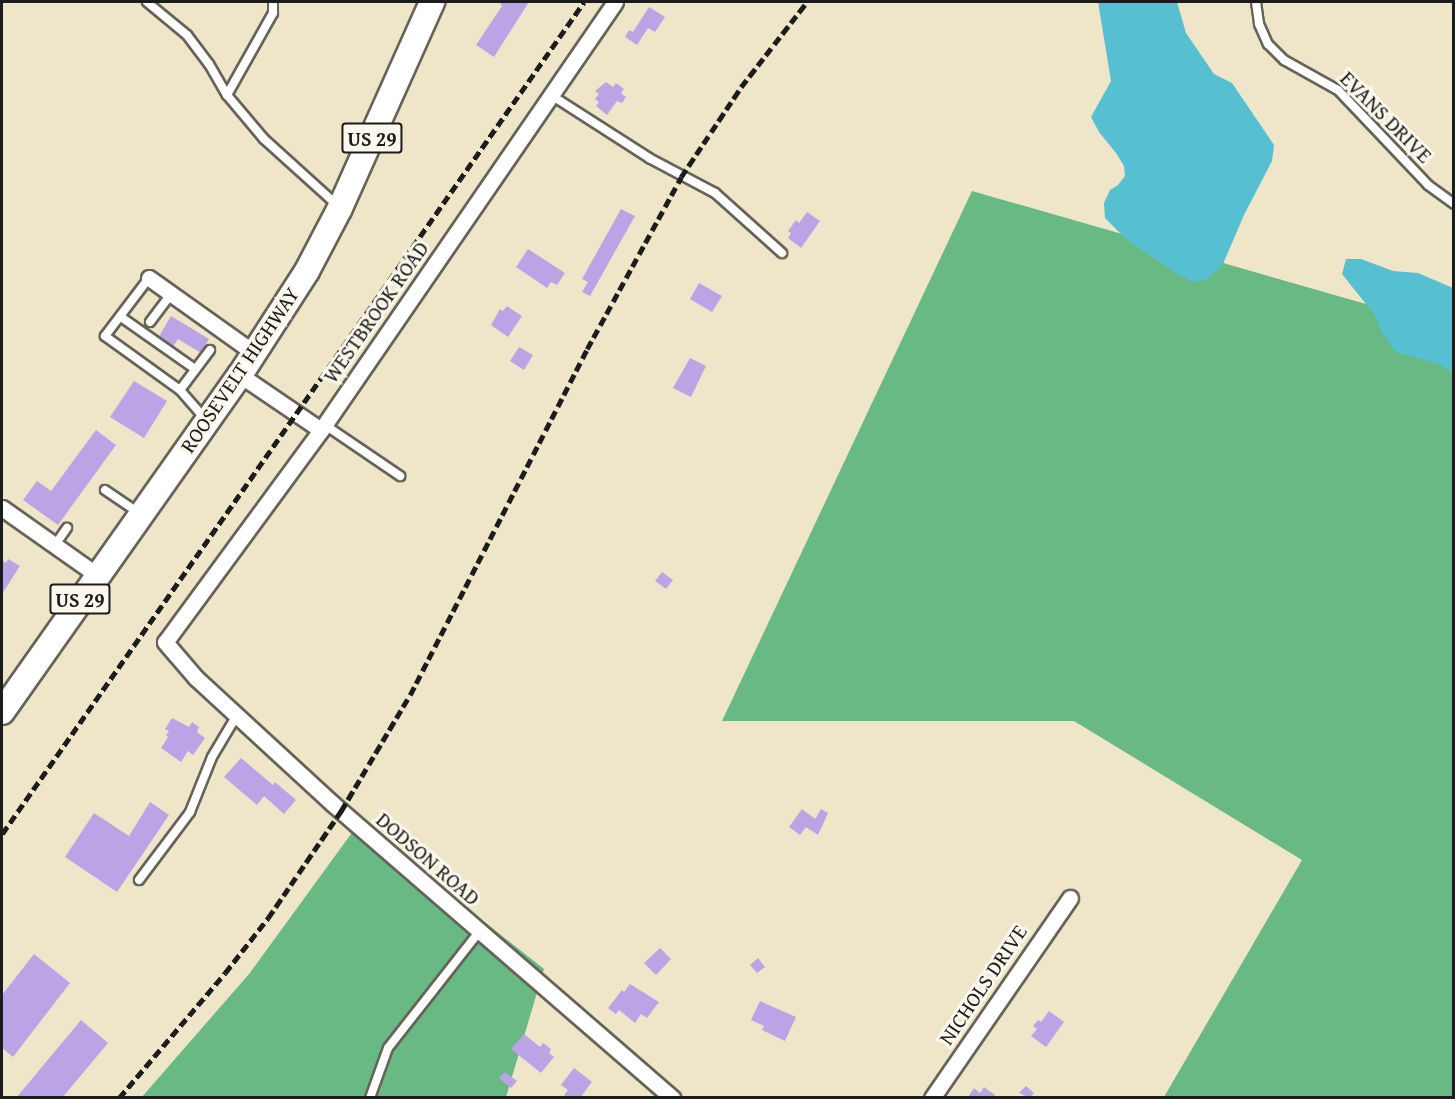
<!DOCTYPE html>
<style>
body{margin:0}
#map{position:relative;width:1455px;height:1099px;overflow:hidden;background:#efe6c9;font-family:"Gentium Book Plus",serif}
div>[style]{position:absolute}
[style*='--x']{left:calc(var(--x)*1px);top:calc(var(--y)*1px);width:calc(var(--w)*1px);rotate:calc(var(--a)*1deg)}
.forest>*{inset:0;background:#69b985}
.water>*{inset:0;background:#56bfd2}
.building>*{inset:0;background:#bba4e5}
.roads{filter:drop-shadow(2px 0 #666359) drop-shadow(-2px 0 #666359) drop-shadow(0 2px #666359) drop-shadow(0 -2px #666359)}
.service>*{height:8px;margin:-4px;padding:0 4px;transform-origin:4px;border-radius:4px;background:#fff}
.minor>*{height:15px;margin:-7.5px;padding:0 7.5px;transform-origin:7.5px;border-radius:7.5px;background:#fff}
.primary>*{height:24px;margin:-12px;padding:0 12px;transform-origin:12px;border-radius:12px;background:#fff}
.rail>*{height:4.5px;margin-top:-2.25px;transform-origin:0;background:repeating-linear-gradient(90deg,#1c1c1c 0 9px,transparent 0 13.5px)}
span{translate:-50% -50%;white-space:nowrap;text-align:center;line-height:1.15;-webkit-text-stroke:6px #fbf7ec;paint-order:stroke}
.shield-label span{padding:2px 4px;background:#fbf7ec;border:2px solid;border-radius:4px;-webkit-text-stroke-width:0}
.shield-label{font-size:20px;color:#1c1c1c;font-weight:700}
.street-label{font-size:21px;color:#1c1c1c}
.frame{position:absolute;inset:0;border:3px solid #1c1c1c;pointer-events:none}
</style>
<div id="map">
<div class="forest">
<div style="clip-path:polygon(972px 191px,1453px 329px,1453px 1097px,1164px 1097px,1302px 860px,1074px 721px,722px 721px)"></div>
<div style="clip-path:polygon(359px 823px,544px 969px,506px 1097px,141px 1098px,249px 974px)"></div>
</div>
<div class="water">
<div style="clip-path:polygon(1098px 2px,1177px 2px,1186px 33px,1214px 74px,1232px 83px,1274px 145px,1272px 161px,1244px 215px,1223px 264px,1206px 280px,1193px 282px,1176px 273px,1126px 239px,1105px 218px,1104px 203px,1110px 190px,1118px 185px,1125px 176px,1124px 166px,1116px 153px,1099px 132px,1091px 117px,1111px 81px)"></div>
<div style="clip-path:polygon(1346px 259px,1361px 259px,1393px 271px,1418px 273px,1453px 288px,1453px 372px,1439px 364px,1396px 352px,1383px 334px,1374px 314px,1342px 274px)"></div>
</div>
<div class="building">
<div style="clip-path:polygon(499px 2px,529px 2px,494px 57px,476px 45px,502px 6px)"></div>
<div style="clip-path:polygon(649px 7px,665px 17px,655px 32px,648px 28px,637px 45px,625px 37px,629px 30px,633px 32px)"></div>
<div style="clip-path:polygon(606px 82px,613px 87px,616px 83px,624px 89px,621px 93px,626px 97px,622px 103px,617px 101px,607px 115px,596px 106px,599px 102px,595px 99px,599px 94px,595px 91px)"></div>
<div style="clip-path:polygon(621px 209px,635px 216px,590px 296px,582px 292px,588px 282px,582px 279px)"></div>
<div style="clip-path:polygon(807px 212px,820px 221px,801px 248px,788px 238px,791px 233px,788px 231px,796px 220px,799px 223px)"></div>
<div style="clip-path:polygon(528px 249px,565px 273px,557px 285px,551px 282px,547px 288px,516px 267px)"></div>
<div style="clip-path:polygon(699px 283px,722px 296px,712px 312px,690px 299px)"></div>
<div style="clip-path:polygon(507px 306px,522px 316px,508px 337px,491px 325px,500px 309px,503px 311px)"></div>
<div style="clip-path:polygon(171px 316px,209px 339px,201px 353px,178px 339px,173px 347px,158px 338px)"></div>
<div style="clip-path:polygon(519px 347px,533px 355px,524px 370px,510px 361px)"></div>
<div style="clip-path:polygon(690px 358px,706px 366px,691px 397px,673px 388px)"></div>
<div style="clip-path:polygon(134px 381px,167px 401px,144px 438px,110px 417px)"></div>
<div style="clip-path:polygon(96px 430px,116px 445px,58px 525px,23px 500px,37px 481px,51px 491px)"></div>
<div style="clip-path:polygon(8px 559px,20px 566px,2px 594px,2px 560px,6px 563px)"></div>
<div style="clip-path:polygon(662px 572px,673px 580px,666px 589px,655px 581px)"></div>
<div style="clip-path:polygon(172px 718px,189px 727px,192px 722px,199px 727px,197px 732px,205px 738px,193px 755px,188px 751px,181px 762px,161px 748px,168px 737px,166px 735px,169px 731px,165px 729px)"></div>
<div style="clip-path:polygon(241px 758px,273px 785px,275px 782px,296px 800px,284px 814px,264px 796px,257px 805px,224px 777px)"></div>
<div style="clip-path:polygon(150px 802px,169px 815px,117px 892px,65px 857px,94px 813px,129px 836px)"></div>
<div style="clip-path:polygon(802px 809px,815px 819px,821px 809px,828px 813px,818px 835px,806px 827px,800px 835px,789px 827px)"></div>
<div style="clip-path:polygon(660px 948px,671px 959px,656px 975px,644px 963px)"></div>
<div style="clip-path:polygon(34px 954px,70px 983px,13px 1057px,2px 1048px,2px 995px)"></div>
<div style="clip-path:polygon(758px 958px,765px 967px,757px 973px,750px 965px)"></div>
<div style="clip-path:polygon(630px 984px,659px 1002px,647px 1018px,641px 1014px,635px 1023px,619px 1010px,616px 1014px,608px 1008px,622px 990px,624px 992px)"></div>
<div style="clip-path:polygon(760px 1001px,796px 1017px,785px 1041px,762px 1030px,764px 1026px,751px 1020px)"></div>
<div style="clip-path:polygon(1049px 1011px,1064px 1022px,1046px 1047px,1031px 1036px,1037px 1029px,1033px 1026px,1038px 1020px,1041px 1022px)"></div>
<div style="clip-path:polygon(81px 1020px,108px 1043px,62px 1098px,16px 1098px)"></div>
<div style="clip-path:polygon(524px 1034px,540px 1047px,543px 1043px,551px 1049px,549px 1053px,554px 1057px,541px 1073px,511px 1049px)"></div>
<div style="clip-path:polygon(574px 1068px,592px 1082px,580px 1098px,568px 1098px,564px 1095px,568px 1090px,561px 1085px)"></div>
<div style="clip-path:polygon(505px 1072px,517px 1081px,511px 1088px,499px 1078px)"></div>
<div style="clip-path:polygon(1026px 1086px,1034px 1093px,1030px 1098px,1019px 1093px)"></div>
<div style="clip-path:polygon(984px 1087px,995px 1095px,993px 1098px,968px 1097px,974px 1088px,980px 1093px)"></div>
</div>
<div class="roads">
<div class="service">
<div style="--x:147;--y:2;--w:52;--a:39.5"></div>
<div style="--x:187;--y:35;--w:36;--a:53"></div>
<div style="--x:209;--y:64;--w:36;--a:60"></div>
<div style="--x:273;--y:2;--w:11;--a:90"></div>
<div style="--x:273;--y:13;--w:94;--a:119.3"></div>
<div style="--x:227;--y:95;--w:57;--a:49.9"></div>
<div style="--x:264;--y:139;--w:98;--a:42.1"></div>
<div style="--x:1256;--y:2;--w:22;--a:82"></div>
<div style="--x:1259;--y:24;--w:22;--a:66"></div>
<div style="--x:1268;--y:44;--w:23;--a:45"></div>
<div style="--x:1284;--y:60;--w:62;--a:29.1"></div>
<div style="--x:1338;--y:90;--w:131;--a:46.5"></div>
<div style="--x:1428;--y:185;--w:32;--a:36"></div>
<div style="--x:551;--y:95;--w:117;--a:32.7"></div>
<div style="--x:649;--y:158;--w:75;--a:27.9"></div>
<div style="--x:715;--y:193;--w:90;--a:41.8"></div>
<div style="--x:149;--y:278;--w:73;--a:127.2"></div>
<div style="--x:105;--y:336;--w:92;--a:35.8"></div>
<div style="--x:180;--y:390;--w:38;--a:49"></div>
<div style="--x:121;--y:317;--w:90;--a:35.1"></div>
<div style="--x:150;--y:322;--w:36;--a:-53"></div>
<div style="--x:180;--y:390;--w:50;--a:-53.1"></div>
<div style="--x:325;--y:425;--w:91;--a:34.2"></div>
<div style="--x:105;--y:490;--w:41;--a:34.1"></div>
<div style="--x:55;--y:545;--w:21;--a:-55"></div>
<div style="--x:139;--y:880;--w:85;--a:-53.1"></div>
<div style="--x:190;--y:812;--w:59;--a:-68.2"></div>
<div style="--x:212;--y:757;--w:49;--a:-59.2"></div>
<div style="--x:370;--y:1098;--w:53;--a:-70.2"></div>
<div style="--x:388;--y:1048;--w:147;--a:-51.9"></div>
</div>
<div class="minor">
<div style="--x:615;--y:2;--w:519;--a:124.49"></div>
<div style="--x:321;--y:430;--w:263;--a:126.3"></div>
<div style="--x:165;--y:642;--w:48;--a:49.3"></div>
<div style="--x:196;--y:678;--w:186;--a:42.6"></div>
<div style="--x:333;--y:804;--w:449;--a:40.9"></div>
<div style="--x:149;--y:278;--w:129;--a:35.5"></div>
<div style="--x:240;--y:375;--w:98;--a:34.2"></div>
<div style="--x:2;--y:508;--w:116;--a:35.2"></div>
<div style="--x:932;--y:1098;--w:243;--a:-55.4"></div>
</div>
<div class="primary">
<div style="--x:2;--y:712;--w:413;--a:-54.8"></div>
<div style="--x:240;--y:375;--w:124;--a:-57.2"></div>
<div style="--x:307;--y:271;--w:71;--a:-62.4"></div>
<div style="--x:340;--y:208;--w:226;--a:-65.9"></div>
</div>
</div>
<div class="rail">
<div style="--x:2;--y:834;--w:1015;--a:-55.03"></div>
<div style="--x:119;--y:1098;--w:164;--a:-49.7"></div>
<div style="--x:225;--y:973;--w:70;--a:-52"></div>
<div style="--x:268;--y:918;--w:130;--a:-55.7"></div>
<div style="--x:341;--y:811;--w:135;--a:-59.3"></div>
<div style="--x:410;--y:695;--w:389;--a:-62.9"></div>
<div style="--x:587;--y:349;--w:196;--a:-61.3"></div>
<div style="--x:681;--y:177;--w:108;--a:-56.3"></div>
<div style="--x:741;--y:87;--w:108;--a:-52.2"></div>
</div>
<div class="shield-label">
<span style="left:372px;top:138px">US 29</span>
<span style="left:80px;top:599px">US 29</span>
</div>
<div class="street-label">
<span style="left:1386px;top:117px;rotate:45deg">EVANS DRIVE</span>
<span style="left:376px;top:312px;rotate:-55deg">WESTBROOK ROAD</span>
<span style="left:240px;top:370px;rotate:-56deg">ROOSEVELT HIGHWAY</span>
<span style="left:428px;top:859px;rotate:41deg">DODSON ROAD</span>
<span style="left:983px;top:985px;rotate:-56deg">NICHOLS DRIVE</span>
</div>
<div class="frame"></div>
</div>
